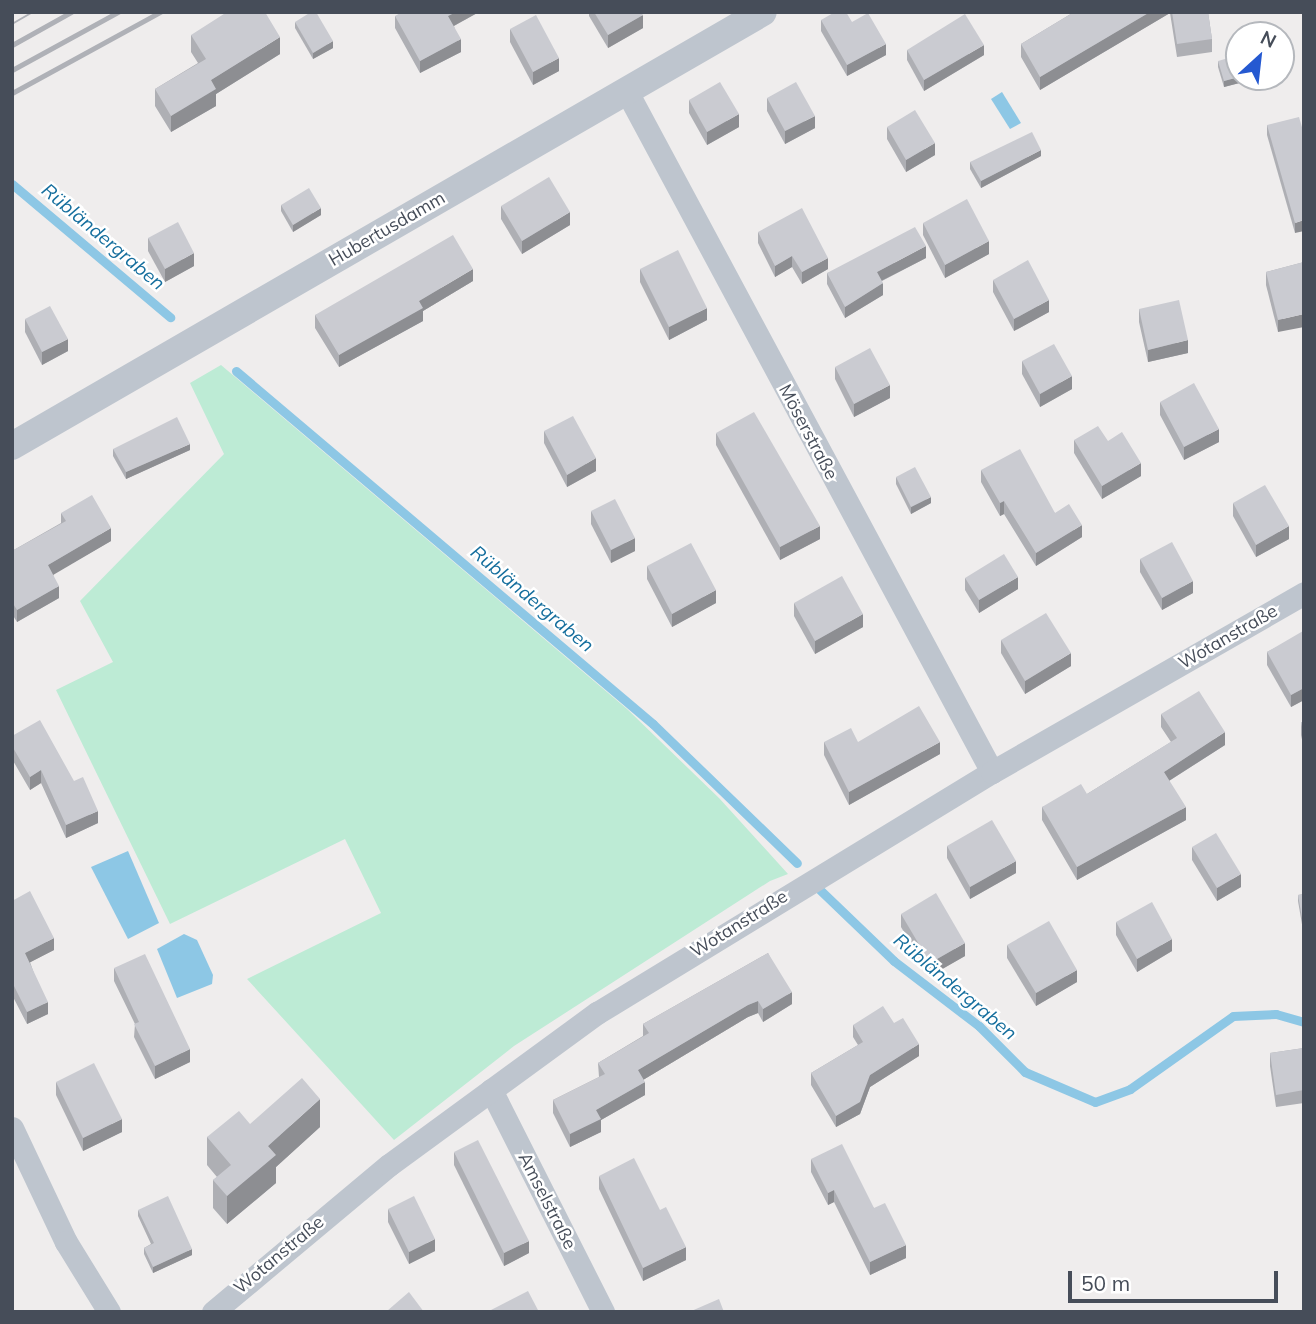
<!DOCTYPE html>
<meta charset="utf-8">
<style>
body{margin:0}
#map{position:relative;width:1316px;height:1324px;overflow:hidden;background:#efeded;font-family:Mulish,sans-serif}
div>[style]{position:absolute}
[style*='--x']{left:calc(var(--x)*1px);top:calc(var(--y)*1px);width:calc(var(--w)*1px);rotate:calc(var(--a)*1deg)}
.green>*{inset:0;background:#bdebd5}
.water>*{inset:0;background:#8dc7e5}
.stream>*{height:9px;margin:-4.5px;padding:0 4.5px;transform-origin:4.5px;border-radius:4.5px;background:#8dc7e5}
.minor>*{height:23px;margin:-11.5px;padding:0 11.5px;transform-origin:11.5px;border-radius:11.5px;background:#bec5ce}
.tertiary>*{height:28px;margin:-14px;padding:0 14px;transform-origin:14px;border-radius:14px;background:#bec5ce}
.tram>*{height:2px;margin:-1px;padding:0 1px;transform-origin:1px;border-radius:1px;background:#afb1b7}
.rail>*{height:5px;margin:-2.5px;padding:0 2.5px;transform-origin:2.5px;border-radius:2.5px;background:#afb1b7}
.wall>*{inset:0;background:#aeafb4}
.shaded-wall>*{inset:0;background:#8d8e92}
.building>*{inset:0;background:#cacbd1}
span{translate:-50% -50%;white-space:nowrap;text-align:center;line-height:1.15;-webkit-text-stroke:5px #fff;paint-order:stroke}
.street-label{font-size:18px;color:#464d59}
.water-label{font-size:19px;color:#156e9d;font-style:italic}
.frame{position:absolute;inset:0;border:14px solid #464d59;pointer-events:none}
.north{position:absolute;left:1225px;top:21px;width:70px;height:70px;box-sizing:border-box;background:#fff;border:2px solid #b5b8bd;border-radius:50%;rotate:27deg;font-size:19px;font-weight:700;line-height:28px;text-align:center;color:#464d59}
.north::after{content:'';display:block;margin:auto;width:24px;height:32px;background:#2559d1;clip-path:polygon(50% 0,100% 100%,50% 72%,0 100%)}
.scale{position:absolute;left:1068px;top:1271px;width:210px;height:32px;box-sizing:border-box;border:4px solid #464d59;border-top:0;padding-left:9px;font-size:21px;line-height:24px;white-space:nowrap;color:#464d59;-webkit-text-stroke:5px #fff;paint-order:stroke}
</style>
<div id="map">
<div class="green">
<div style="clip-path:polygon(221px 365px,627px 709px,719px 798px,788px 874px,770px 881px,514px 1046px,394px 1140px,247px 979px,381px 913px,345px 839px,170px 924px,56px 690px,113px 662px,80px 601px,224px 454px,190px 383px)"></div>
</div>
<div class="water">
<div style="clip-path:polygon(1002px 92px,1021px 123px,1010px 129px,991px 99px)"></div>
<div style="clip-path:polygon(128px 851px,159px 923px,128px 939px,91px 867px)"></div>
<div style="clip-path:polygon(184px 934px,197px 940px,213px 975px,212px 984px,177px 998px,157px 949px)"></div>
</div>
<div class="stream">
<div style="--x:12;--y:184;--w:207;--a:40.1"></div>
<div style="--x:236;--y:371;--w:546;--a:40.25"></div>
<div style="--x:653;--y:724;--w:200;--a:44"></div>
<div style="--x:818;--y:888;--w:105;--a:43.8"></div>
<div style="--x:894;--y:961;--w:107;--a:37.4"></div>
<div style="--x:979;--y:1026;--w:65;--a:45"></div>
<div style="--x:1025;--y:1072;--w:76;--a:23.2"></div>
<div style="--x:1095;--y:1102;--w:37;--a:-20"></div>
<div style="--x:1130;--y:1089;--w:126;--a:-35.3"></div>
<div style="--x:1233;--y:1016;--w:43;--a:-2.7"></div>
<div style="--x:1276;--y:1014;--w:29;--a:16"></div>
</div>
<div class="minor">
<div style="--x:626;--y:90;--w:774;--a:61.78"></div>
<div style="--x:491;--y:1090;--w:249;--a:63.2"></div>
<div style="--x:12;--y:1128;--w:126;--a:64.7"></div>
<div style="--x:66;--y:1242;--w:82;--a:58.4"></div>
<div style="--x:213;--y:1312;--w:229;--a:-39.9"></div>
<div style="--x:389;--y:1165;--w:258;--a:-36.2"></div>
<div style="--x:597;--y:1013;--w:463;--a:-31.4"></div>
<div style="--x:992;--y:772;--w:360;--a:-29.8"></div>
</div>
<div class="tertiary">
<div style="--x:12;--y:446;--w:867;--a:-30.02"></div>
</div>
<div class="tram">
<div style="--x:12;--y:24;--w:24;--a:-30"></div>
</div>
<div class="rail">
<div style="--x:12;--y:45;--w:68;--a:-29.2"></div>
<div style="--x:12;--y:70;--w:121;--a:-28.7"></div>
<div style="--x:12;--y:93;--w:169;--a:-28.7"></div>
</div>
<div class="wall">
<div style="clip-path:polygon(479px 12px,454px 26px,461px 52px,420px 73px,395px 28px,395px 16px)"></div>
<div style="clip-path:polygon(589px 12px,641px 12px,643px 28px,608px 48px,589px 16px)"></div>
<div style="clip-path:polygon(1074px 12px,1208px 12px,1212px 39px,1212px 52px,1177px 57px,1170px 13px,1040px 90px,1021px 57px,1021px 44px)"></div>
<div style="clip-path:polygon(821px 20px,852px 22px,886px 55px,847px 76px,821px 31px)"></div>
<div style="clip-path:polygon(295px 22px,333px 48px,313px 59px,295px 28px)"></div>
<div style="clip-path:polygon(510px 29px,559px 71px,533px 85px,510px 42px)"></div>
<div style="clip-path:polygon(191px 35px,280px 54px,216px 94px,216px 106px,171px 132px,155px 106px,155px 89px,198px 63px,191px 52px)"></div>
<div style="clip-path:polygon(907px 50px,984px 55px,924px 91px,907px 60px)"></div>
<div style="clip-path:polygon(1218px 61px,1251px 77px,1251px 80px,1224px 87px,1218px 67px)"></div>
<div style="clip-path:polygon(767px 98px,815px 128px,785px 144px,767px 111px)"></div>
<div style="clip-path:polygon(689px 100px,739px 127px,707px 145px,689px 113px)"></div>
<div style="clip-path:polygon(1267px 125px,1304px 134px,1295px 233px,1267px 135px)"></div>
<div style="clip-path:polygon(887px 127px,935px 155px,906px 172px,887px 139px)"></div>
<div style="clip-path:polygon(1041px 156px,981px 188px,970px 169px,970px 162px)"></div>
<div style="clip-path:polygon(281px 205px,321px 215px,293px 232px,281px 211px)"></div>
<div style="clip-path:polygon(501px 206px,570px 225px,522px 254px,501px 219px)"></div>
<div style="clip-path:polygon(923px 223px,989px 254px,945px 278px,923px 235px)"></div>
<div style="clip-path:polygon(758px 232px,828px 269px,802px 284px,792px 267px,775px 277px,758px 243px)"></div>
<div style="clip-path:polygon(148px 238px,194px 266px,165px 282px,148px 251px)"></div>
<div style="clip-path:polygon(926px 258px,882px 281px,883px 295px,845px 318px,827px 284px,827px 273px)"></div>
<div style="clip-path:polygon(1304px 262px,1278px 332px,1266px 285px,1266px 272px)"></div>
<div style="clip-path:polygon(640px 269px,707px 320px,669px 340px,640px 282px)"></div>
<div style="clip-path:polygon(993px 280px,1049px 312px,1014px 331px,993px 292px)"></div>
<div style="clip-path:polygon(473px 281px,423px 311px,423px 321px,339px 367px,315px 328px,315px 315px)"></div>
<div style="clip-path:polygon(1139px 309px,1188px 353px,1148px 362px,1139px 322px)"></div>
<div style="clip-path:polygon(25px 319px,68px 351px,42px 365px,25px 332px)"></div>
<div style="clip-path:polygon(1022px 361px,1072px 389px,1040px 407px,1022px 374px)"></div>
<div style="clip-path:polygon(835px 367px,890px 398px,854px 417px,835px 379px)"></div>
<div style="clip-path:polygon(1160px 402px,1219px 442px,1184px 460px,1160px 415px)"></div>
<div style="clip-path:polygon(544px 431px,596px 471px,567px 487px,544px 443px)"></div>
<div style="clip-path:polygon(716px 433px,820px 539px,780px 560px,716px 445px)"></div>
<div style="clip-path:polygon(1074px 440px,1141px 476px,1102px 499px,1074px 453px)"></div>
<div style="clip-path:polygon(113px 449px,190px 450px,126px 479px,113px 456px)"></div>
<div style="clip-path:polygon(981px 470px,1055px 513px,1082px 537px,1036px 566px,1004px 514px,1000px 516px,981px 482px)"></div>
<div style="clip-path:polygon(896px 477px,931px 503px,911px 514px,896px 484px)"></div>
<div style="clip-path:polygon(1233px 503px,1289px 539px,1256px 557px,1233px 516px)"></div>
<div style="clip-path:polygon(591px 511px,635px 551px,611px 563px,591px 524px)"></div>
<div style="clip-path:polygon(61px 513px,111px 541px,53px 574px,59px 598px,17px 622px,12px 614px,12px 551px,61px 523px)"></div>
<div style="clip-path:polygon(1140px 559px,1193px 593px,1162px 610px,1140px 572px)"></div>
<div style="clip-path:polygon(647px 566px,716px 603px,672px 627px,647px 579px)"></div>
<div style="clip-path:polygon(965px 578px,1018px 589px,979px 613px,965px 590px)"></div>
<div style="clip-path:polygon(794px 603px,863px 627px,815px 654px,794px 616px)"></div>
<div style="clip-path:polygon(1304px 633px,1304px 700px,1291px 707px,1267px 665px,1267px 652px)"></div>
<div style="clip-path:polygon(1001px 640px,1071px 666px,1025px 694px,1001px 653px)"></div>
<div style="clip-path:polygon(1161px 714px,1225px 745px,1169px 781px,1186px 820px,1077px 880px,1042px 820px,1042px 807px,1087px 794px,1171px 742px,1161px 727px)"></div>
<div style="clip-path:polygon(1301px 722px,1304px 722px,1304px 749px,1301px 735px)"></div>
<div style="clip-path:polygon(12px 736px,98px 823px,66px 838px,41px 783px,30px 790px,12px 759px)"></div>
<div style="clip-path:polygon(824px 742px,858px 742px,940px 754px,849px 805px,824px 755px)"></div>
<div style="clip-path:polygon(947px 846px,1016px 873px,970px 899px,947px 858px)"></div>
<div style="clip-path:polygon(1192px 847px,1241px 887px,1217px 901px,1192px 860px)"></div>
<div style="clip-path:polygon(1304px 894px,1304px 936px,1298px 901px,1298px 895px)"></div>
<div style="clip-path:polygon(12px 901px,54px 950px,30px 962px,48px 1014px,27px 1024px,12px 995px)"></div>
<div style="clip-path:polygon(901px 914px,965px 956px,930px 976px,901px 927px)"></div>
<div style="clip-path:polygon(1116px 922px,1172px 951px,1137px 972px,1116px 935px)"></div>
<div style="clip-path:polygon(1007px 945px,1077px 982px,1036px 1006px,1007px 958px)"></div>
<div style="clip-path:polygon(768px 953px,792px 1004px,763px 1022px,758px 1013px,748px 1017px,643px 1080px,645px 1095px,601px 1120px,601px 1132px,570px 1147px,553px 1113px,553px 1100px,599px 1077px,598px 1063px,643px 1036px,643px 1024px)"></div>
<div style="clip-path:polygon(114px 968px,190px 1062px,155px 1079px,134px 1037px,135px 1024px,114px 981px)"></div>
<div style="clip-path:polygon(894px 1023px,919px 1056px,870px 1087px,860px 1114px,836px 1127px,811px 1085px,811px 1073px,858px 1045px,853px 1037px,853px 1025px)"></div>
<div style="clip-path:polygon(1304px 1048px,1304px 1103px,1276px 1107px,1270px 1066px,1270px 1053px)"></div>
<div style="clip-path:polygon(56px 1082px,122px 1132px,83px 1151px,56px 1095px)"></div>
<div style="clip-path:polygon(250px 1124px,320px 1127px,276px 1167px,276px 1183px,227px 1224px,213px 1208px,213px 1180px,217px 1177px,207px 1165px,207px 1137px)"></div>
<div style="clip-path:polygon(454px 1152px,529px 1253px,504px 1266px,454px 1165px)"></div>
<div style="clip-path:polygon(811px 1159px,874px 1208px,906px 1258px,870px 1275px,834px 1202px,828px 1205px,811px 1172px)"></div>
<div style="clip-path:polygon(599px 1176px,686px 1260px,643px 1281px,599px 1189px)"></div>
<div style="clip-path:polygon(388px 1209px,435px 1251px,409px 1264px,388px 1222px)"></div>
<div style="clip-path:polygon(138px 1210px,192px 1255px,153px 1273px,144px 1254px,144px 1248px,151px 1244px,138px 1216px)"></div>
</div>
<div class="shaded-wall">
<div style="clip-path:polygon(456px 12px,479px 12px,448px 29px,448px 16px)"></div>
<div style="clip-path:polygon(1150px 12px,1170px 12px,1170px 13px,1040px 90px,1040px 77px)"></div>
<div style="clip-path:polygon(643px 15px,643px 28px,608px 48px,608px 35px)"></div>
<div style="clip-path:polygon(280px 37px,280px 54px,216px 94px,216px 106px,171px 132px,171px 116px,211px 80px)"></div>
<div style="clip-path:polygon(461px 39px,461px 52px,420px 73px,420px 61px)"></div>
<div style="clip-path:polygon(333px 41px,333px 48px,313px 59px,313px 53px)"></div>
<div style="clip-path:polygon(886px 44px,886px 55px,847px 76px,847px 65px)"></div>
<div style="clip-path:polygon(984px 45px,984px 55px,924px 91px,924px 80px)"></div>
<div style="clip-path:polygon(559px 58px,559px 71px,533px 85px,533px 72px)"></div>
<div style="clip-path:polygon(1239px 77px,1251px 77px,1251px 80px,1224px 87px,1224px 81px)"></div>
<div style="clip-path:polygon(739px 114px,739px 127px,707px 145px,707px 132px)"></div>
<div style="clip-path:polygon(815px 116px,815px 128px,785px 144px,785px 131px)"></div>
<div style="clip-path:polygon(935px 143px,935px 155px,906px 172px,906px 160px)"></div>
<div style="clip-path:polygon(1041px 150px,1041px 156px,981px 188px,981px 181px)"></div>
<div style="clip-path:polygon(321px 208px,321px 215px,293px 232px,293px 225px)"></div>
<div style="clip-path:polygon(570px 212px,570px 225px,522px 254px,522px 241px)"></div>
<div style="clip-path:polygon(1304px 220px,1304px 231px,1295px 233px,1295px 223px)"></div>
<div style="clip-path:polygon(989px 241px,989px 254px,945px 278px,945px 265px)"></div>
<div style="clip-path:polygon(926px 246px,926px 258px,877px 283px,877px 272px)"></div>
<div style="clip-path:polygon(194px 253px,194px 266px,165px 282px,165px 269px)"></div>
<div style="clip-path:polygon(792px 256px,792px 267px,775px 277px,775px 266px)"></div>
<div style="clip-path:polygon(828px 258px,828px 269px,802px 284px,802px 272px)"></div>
<div style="clip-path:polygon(473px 269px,473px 281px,423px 311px,423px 321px,339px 367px,339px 355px,419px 301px)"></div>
<div style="clip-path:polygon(883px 283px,883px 295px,845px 318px,845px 307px)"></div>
<div style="clip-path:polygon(1049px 300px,1049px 312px,1014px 331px,1014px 319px)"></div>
<div style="clip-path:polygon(707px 308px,707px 320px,669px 340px,669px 327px)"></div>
<div style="clip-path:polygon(1304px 314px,1304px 327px,1278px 332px,1278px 320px)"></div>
<div style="clip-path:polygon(68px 339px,68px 351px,42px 365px,42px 352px)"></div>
<div style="clip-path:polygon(1188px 340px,1188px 353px,1148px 362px,1148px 350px)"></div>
<div style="clip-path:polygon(1072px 376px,1072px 389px,1040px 407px,1040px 394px)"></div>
<div style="clip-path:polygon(890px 385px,890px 398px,854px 417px,854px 404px)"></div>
<div style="clip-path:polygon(1219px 429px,1219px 442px,1184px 460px,1184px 447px)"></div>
<div style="clip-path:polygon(190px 444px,190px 450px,126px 479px,126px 472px)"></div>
<div style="clip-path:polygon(596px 458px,596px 471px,567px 487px,567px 475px)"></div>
<div style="clip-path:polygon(1141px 463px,1141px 476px,1102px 499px,1102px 486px)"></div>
<div style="clip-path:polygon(931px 497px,931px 503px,911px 514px,911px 507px)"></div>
<div style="clip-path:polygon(1004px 501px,1004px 514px,1000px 516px,1000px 503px)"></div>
<div style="clip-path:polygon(1082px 525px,1082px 537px,1036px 566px,1036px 553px)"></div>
<div style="clip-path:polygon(820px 526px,820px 539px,780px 560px,780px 547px)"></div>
<div style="clip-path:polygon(1289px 526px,1289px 539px,1256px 557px,1256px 545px)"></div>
<div style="clip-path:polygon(111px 528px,111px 541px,48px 578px,48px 565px)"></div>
<div style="clip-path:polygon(635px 538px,635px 551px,611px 563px,611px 550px)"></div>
<div style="clip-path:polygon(1018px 577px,1018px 589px,979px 613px,979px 600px)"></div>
<div style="clip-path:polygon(1193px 581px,1193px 593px,1162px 610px,1162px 598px)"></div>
<div style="clip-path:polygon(59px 586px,59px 598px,17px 622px,17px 610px)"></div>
<div style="clip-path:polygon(716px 590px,716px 603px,672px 627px,672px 614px)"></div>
<div style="clip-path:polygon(863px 614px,863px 627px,815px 654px,815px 641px)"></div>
<div style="clip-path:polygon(1071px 653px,1071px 666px,1025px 694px,1025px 681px)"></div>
<div style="clip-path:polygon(1304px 688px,1304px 700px,1291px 707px,1291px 695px)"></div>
<div style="clip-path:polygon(1225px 732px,1225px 745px,1164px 784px,1164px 772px)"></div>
<div style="clip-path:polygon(940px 742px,940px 754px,849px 805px,849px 792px)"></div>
<div style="clip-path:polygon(41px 770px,41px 783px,30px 790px,30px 777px)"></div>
<div style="clip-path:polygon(1186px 807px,1186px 820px,1077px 880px,1077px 867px)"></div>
<div style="clip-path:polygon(98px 811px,98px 823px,66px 838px,66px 825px)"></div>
<div style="clip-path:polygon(1016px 861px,1016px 873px,970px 899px,970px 887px)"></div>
<div style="clip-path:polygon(1241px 874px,1241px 887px,1217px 901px,1217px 888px)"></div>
<div style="clip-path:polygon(54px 938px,54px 950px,25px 965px,25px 953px)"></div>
<div style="clip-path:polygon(1172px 939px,1172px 951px,1137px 972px,1137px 959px)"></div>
<div style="clip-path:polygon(965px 943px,965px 956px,930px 976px,930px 963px)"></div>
<div style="clip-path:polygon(1077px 970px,1077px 982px,1036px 1006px,1036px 993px)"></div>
<div style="clip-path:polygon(792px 992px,792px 1004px,763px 1022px,763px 1009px)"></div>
<div style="clip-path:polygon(758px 1001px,758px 1013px,748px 1017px,638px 1083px,638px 1070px,748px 1005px)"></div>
<div style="clip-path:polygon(48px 1002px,48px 1014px,27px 1024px,27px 1012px)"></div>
<div style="clip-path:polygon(919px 1044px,919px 1056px,870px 1087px,860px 1114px,836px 1127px,836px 1116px,870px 1075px)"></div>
<div style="clip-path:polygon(190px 1049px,190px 1062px,155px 1079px,155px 1066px)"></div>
<div style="clip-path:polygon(645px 1082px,645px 1095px,601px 1120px,601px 1132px,570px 1147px,570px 1134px,596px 1110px)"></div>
<div style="clip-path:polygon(320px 1099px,320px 1127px,276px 1167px,276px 1183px,227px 1224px,227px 1196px,268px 1146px)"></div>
<div style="clip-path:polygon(122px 1119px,122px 1132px,83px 1151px,83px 1138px)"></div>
<div style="clip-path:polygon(834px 1190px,834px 1202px,828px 1205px,828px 1193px)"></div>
<div style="clip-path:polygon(435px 1239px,435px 1251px,409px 1264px,409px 1252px)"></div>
<div style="clip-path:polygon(529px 1241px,529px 1253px,504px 1266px,504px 1253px)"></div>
<div style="clip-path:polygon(906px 1245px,906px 1258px,870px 1275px,870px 1262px)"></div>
<div style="clip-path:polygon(686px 1247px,686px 1260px,643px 1281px,643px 1268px)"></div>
<div style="clip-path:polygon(192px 1249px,192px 1255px,153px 1273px,153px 1267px)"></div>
</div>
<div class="building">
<div style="clip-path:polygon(227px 12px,265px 12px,280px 37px,211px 80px,216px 89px,171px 116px,155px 89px,206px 59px,191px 35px)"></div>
<div style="clip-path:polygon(311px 12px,316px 12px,333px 41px,313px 53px,295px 22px)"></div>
<div style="clip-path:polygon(402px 12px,456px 12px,448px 16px,461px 39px,420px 61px,395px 16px)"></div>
<div style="clip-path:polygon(594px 12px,641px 12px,643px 15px,608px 35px)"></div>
<div style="clip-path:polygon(835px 12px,846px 12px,852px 22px,868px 13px,886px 44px,847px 65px,821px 20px)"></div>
<div style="clip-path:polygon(1074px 12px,1150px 12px,1040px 77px,1021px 44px)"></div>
<div style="clip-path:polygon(1172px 12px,1208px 12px,1212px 39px,1177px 44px)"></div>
<div style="clip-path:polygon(965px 14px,984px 45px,924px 80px,907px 50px)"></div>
<div style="clip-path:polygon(536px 15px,559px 58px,533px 72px,510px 29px)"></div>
<div style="clip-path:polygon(1239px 55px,1239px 77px,1224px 81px,1218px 61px)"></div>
<div style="clip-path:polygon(720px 82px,739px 114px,707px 132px,689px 100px)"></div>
<div style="clip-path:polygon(796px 82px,815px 116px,785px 131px,767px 98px)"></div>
<div style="clip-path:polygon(915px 110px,935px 143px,906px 160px,887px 127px)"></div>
<div style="clip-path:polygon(1299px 117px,1304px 134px,1304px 220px,1295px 223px,1267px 125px)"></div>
<div style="clip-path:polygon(1032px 132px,1041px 150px,981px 181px,970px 162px)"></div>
<div style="clip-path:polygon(549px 177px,570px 212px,522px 241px,501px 206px)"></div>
<div style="clip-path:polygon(309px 188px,321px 208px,293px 225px,281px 205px)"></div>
<div style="clip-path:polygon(967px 199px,989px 241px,945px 265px,923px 223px)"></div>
<div style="clip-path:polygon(802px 208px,828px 258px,802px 272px,792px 256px,775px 266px,758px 232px)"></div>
<div style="clip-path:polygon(178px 222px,194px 253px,165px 269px,148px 238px)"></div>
<div style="clip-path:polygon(915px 227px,926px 246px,877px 272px,883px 283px,845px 307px,827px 273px)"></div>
<div style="clip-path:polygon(453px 235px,473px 269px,419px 301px,423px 308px,339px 355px,315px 315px)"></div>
<div style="clip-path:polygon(678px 250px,707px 308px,669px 327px,640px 269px)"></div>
<div style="clip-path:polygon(1028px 260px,1049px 300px,1014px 319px,993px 280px)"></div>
<div style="clip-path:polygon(1304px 262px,1304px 314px,1278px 320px,1266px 272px)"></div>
<div style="clip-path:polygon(1179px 300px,1188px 340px,1148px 350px,1139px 309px)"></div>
<div style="clip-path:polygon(50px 306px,68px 339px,42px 352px,25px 319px)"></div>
<div style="clip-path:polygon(1054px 344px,1072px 376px,1040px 394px,1022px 361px)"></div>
<div style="clip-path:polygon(870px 348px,890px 385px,854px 404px,835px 367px)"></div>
<div style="clip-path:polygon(1194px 383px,1219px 429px,1184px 447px,1160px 402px)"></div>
<div style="clip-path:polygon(754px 412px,820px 526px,780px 547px,716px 433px)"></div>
<div style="clip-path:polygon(573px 416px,596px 458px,567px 475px,544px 431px)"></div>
<div style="clip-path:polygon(177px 417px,190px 444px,126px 472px,113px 449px)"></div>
<div style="clip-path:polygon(1098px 426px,1108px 441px,1122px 432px,1141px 463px,1102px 486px,1074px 440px)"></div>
<div style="clip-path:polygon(1020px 449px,1055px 513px,1069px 504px,1082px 525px,1036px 553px,1004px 501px,1000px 503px,981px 470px)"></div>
<div style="clip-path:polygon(915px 467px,931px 497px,911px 507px,896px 477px)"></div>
<div style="clip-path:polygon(1265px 485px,1289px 526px,1256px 545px,1233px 503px)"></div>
<div style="clip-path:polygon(92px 495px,111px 528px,48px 565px,59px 586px,17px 610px,12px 602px,12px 551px,66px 521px,61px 513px)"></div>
<div style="clip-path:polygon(615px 499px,635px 538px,611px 550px,591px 511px)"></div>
<div style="clip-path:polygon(1172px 542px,1193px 581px,1162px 598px,1140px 559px)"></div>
<div style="clip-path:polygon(691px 543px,716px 590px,672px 614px,647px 566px)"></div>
<div style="clip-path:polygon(1004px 554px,1018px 577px,979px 600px,965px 578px)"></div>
<div style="clip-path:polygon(842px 576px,863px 614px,815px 641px,794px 603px)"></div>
<div style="clip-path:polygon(1046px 613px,1071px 653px,1025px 681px,1001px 640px)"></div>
<div style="clip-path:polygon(1303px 631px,1304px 633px,1304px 688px,1291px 695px,1267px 652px)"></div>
<div style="clip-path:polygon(1199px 691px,1225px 732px,1164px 772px,1186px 807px,1077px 867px,1042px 807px,1081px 784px,1087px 794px,1177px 738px,1161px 714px)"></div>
<div style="clip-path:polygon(919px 706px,940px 742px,849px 792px,824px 742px,851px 728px,858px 742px)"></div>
<div style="clip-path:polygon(40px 720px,74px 781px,83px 777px,98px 811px,66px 825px,41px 770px,30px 777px,12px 746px,12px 736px)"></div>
<div style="clip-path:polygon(1301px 722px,1304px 722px,1304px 737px)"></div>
<div style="clip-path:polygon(992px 820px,1016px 861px,970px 887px,947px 846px)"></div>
<div style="clip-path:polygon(1216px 833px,1241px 874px,1217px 888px,1192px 847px)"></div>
<div style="clip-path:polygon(30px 891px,54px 938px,25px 953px,48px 1002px,27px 1012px,12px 982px,12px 901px)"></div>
<div style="clip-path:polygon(936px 893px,965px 943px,930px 963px,901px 914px)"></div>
<div style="clip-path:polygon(1304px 894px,1304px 929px,1298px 895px)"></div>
<div style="clip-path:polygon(1152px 902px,1172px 939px,1137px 959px,1116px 922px)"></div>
<div style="clip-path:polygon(1049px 921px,1077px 970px,1036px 993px,1007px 945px)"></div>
<div style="clip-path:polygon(768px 953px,792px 992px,763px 1009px,758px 1001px,748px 1005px,638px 1070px,645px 1082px,596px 1110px,601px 1119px,570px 1134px,553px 1100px,605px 1074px,598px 1063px,649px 1033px,643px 1024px)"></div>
<div style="clip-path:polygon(145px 954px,190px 1049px,155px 1066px,134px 1024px,139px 1022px,114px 968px)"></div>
<div style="clip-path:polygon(883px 1006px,894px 1023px,903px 1018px,919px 1044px,870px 1075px,860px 1102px,836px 1116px,811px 1073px,863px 1042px,853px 1025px)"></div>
<div style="clip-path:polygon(1304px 1048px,1304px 1090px,1276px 1095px,1270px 1053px)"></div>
<div style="clip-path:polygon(94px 1063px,122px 1119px,83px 1138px,56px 1082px)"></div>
<div style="clip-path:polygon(302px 1078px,320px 1099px,268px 1146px,276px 1155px,227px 1196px,213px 1180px,231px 1165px,207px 1137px,239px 1111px,250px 1124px)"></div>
<div style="clip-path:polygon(478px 1140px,529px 1241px,504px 1253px,454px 1152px)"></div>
<div style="clip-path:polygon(842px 1144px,874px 1208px,885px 1203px,906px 1245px,870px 1262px,834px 1190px,828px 1193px,811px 1159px)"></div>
<div style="clip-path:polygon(634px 1158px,660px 1210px,666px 1207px,686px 1247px,643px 1268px,599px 1176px)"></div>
<div style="clip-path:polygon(168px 1196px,192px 1249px,153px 1267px,144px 1248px,154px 1243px,138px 1210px)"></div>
<div style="clip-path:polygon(414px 1196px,435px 1239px,409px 1252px,388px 1209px)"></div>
<div style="clip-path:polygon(528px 1291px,539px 1312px,492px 1312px,491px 1310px)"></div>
<div style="clip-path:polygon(409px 1292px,424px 1312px,387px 1312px,387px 1311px)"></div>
<div style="clip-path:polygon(719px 1299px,724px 1312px,689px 1312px)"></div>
</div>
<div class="street-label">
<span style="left:387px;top:229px;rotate:-30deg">Hubertusdamm</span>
<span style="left:808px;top:432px;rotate:62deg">Möserstraße</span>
<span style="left:1228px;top:637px;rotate:-30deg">Wotanstraße</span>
<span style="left:739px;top:924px;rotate:-32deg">Wotanstraße</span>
<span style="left:547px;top:1201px;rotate:63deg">Amselstraße</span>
<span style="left:279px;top:1255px;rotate:-40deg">Wotanstraße</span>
</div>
<div class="water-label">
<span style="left:103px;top:237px;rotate:40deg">Rübländergraben</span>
<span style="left:532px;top:599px;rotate:40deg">Rübländergraben</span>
<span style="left:955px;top:987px;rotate:40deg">Rübländergraben</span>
</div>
<div class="frame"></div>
<div class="north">N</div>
<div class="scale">50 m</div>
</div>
